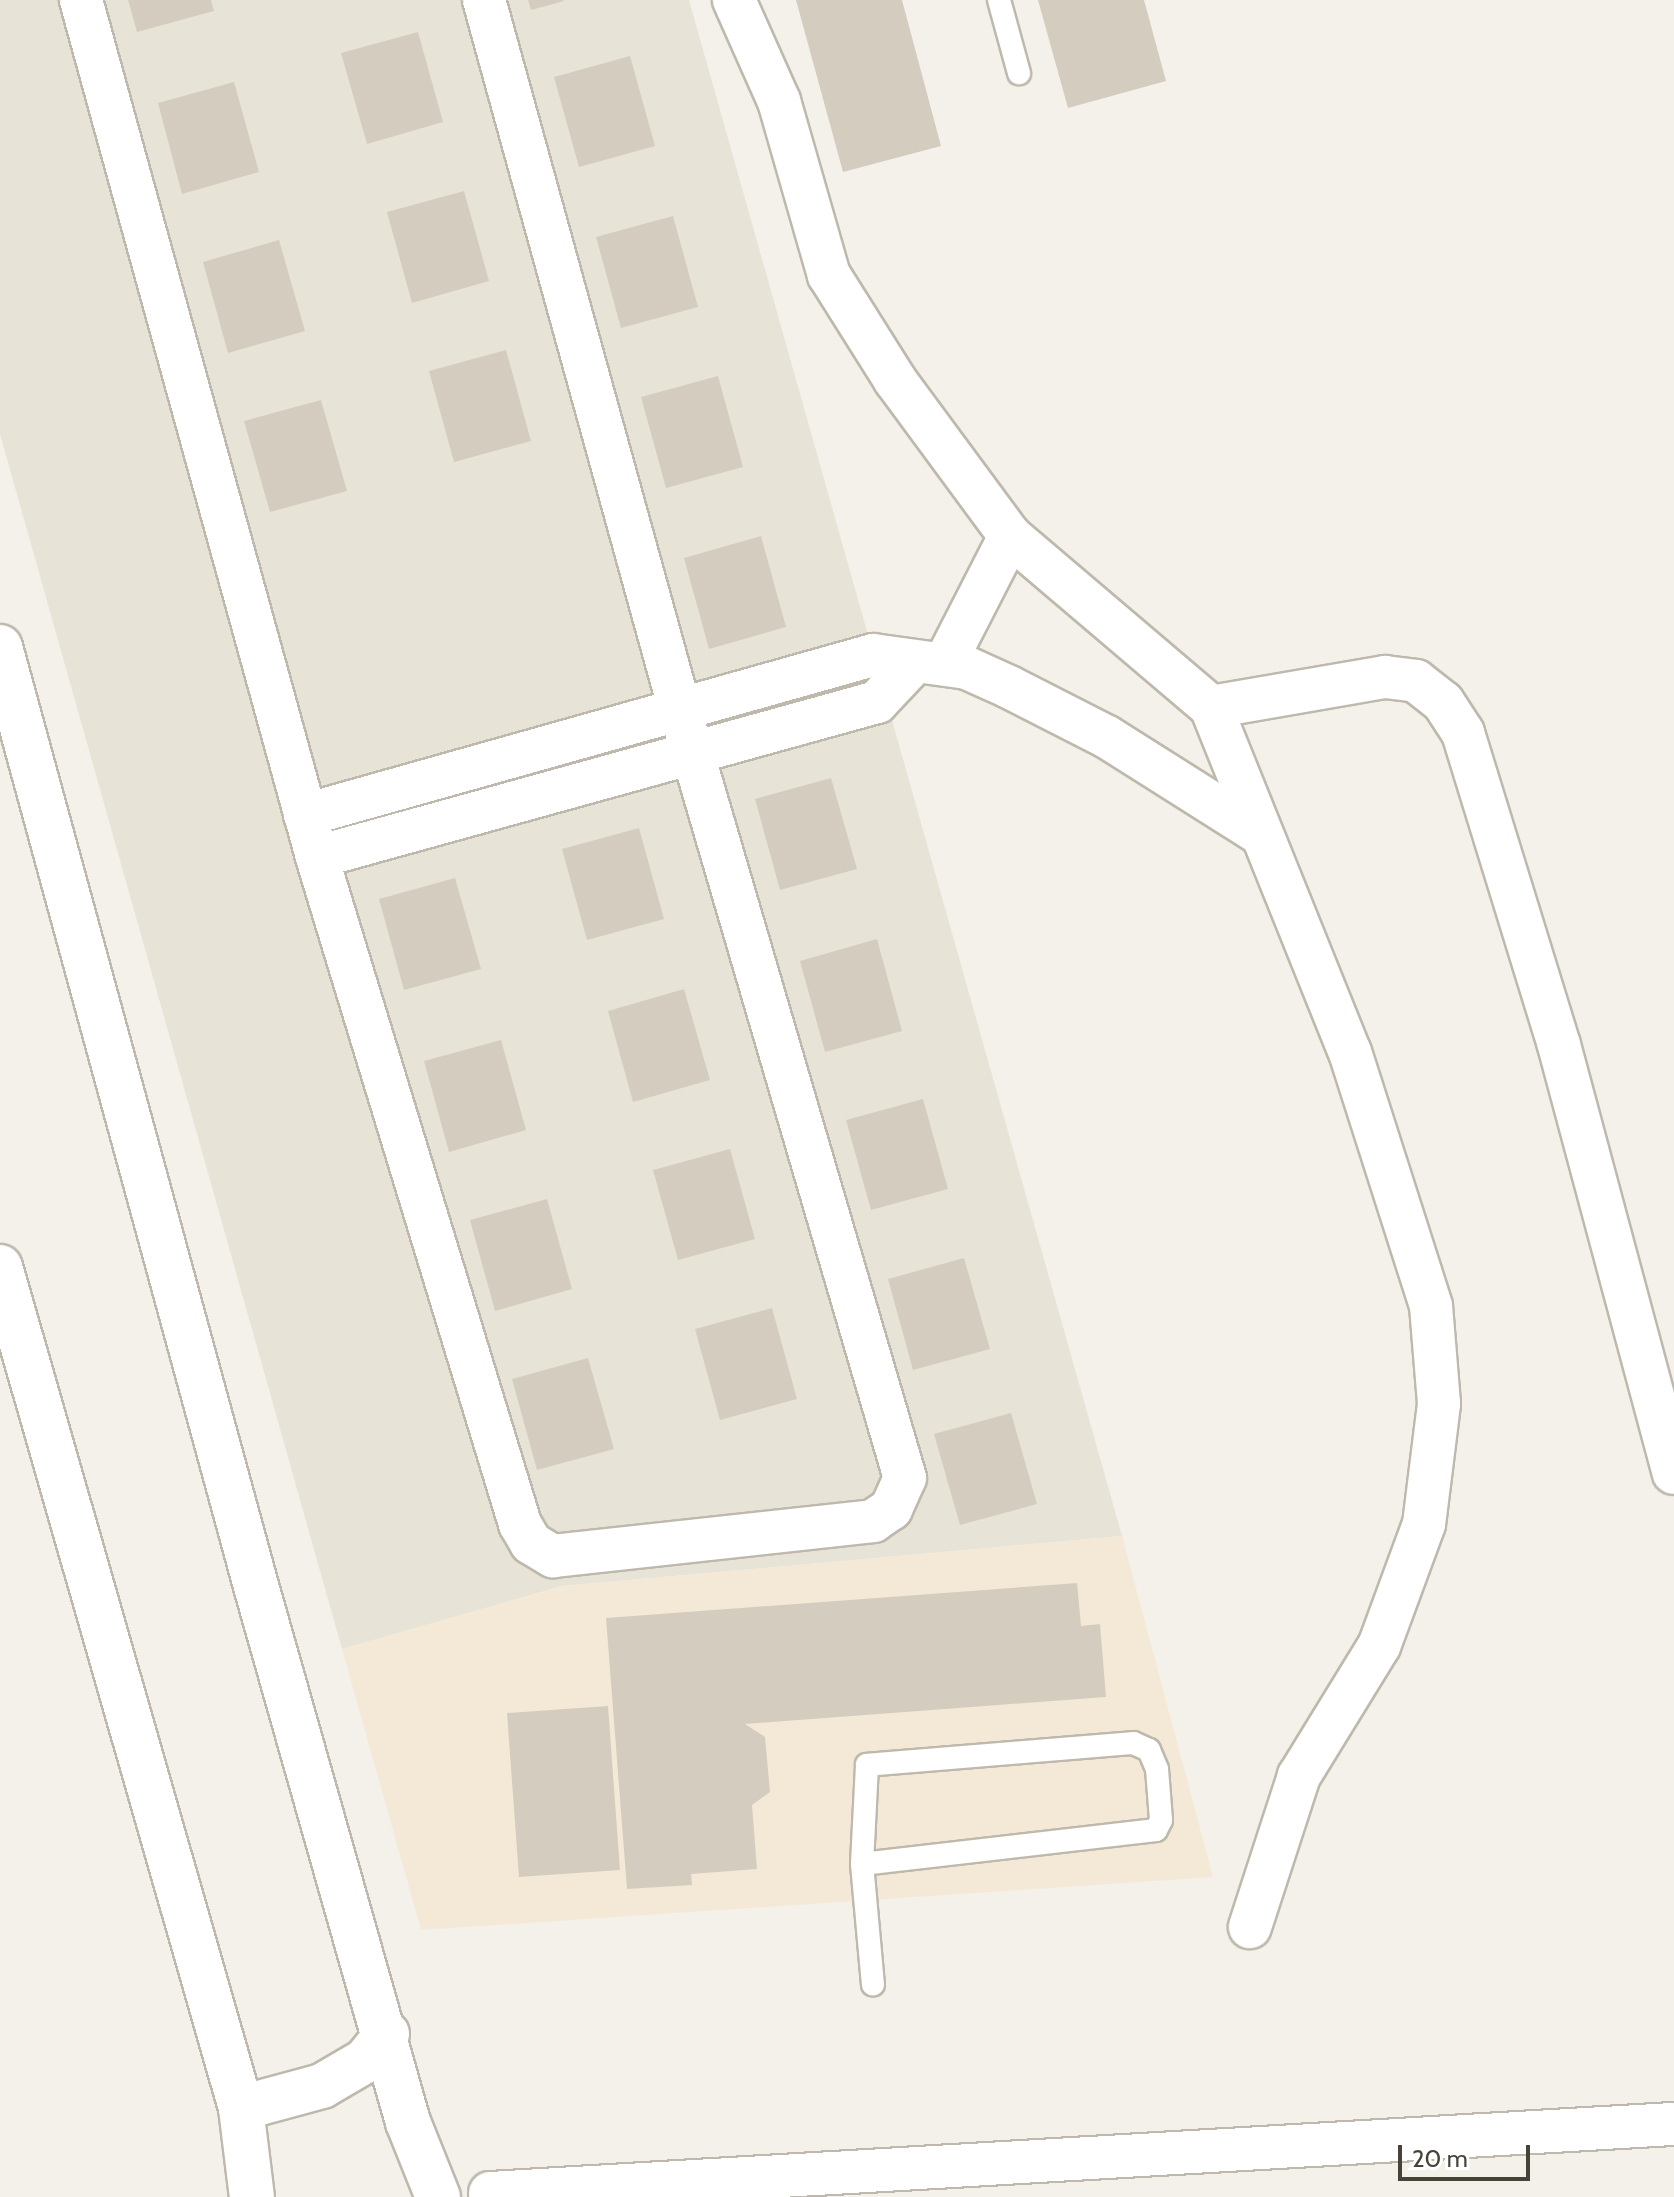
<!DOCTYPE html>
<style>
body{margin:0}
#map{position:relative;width:1674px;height:2197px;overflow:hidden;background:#f3f1e9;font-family:Cabin,sans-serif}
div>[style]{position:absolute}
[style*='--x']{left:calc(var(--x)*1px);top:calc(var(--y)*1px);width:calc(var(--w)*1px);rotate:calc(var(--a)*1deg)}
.residential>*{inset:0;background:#e7e3d7}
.commercial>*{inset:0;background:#f4e9d6}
.building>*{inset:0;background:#d4cdbf}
.roads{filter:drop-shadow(2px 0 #beb9ac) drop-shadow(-2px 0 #beb9ac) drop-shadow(0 2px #beb9ac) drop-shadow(0 -2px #beb9ac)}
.service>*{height:22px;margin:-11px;padding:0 11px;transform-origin:11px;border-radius:11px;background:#fff}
.minor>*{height:42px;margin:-21px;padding:0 21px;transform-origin:21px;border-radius:21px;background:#fff}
.tertiary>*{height:44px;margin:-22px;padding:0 22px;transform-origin:22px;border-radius:22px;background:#fff}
span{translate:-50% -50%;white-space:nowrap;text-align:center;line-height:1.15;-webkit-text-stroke:6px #fff;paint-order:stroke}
.scale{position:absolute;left:1398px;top:2145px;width:132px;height:36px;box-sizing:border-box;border:4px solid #474238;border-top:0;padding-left:10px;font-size:24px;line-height:28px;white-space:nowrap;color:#474238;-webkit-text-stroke:6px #fff;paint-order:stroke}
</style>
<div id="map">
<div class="residential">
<div style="clip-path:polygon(0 0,689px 0,1122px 1536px,562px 1586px,342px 1649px,0 434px)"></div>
</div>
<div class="commercial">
<div style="clip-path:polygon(1122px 1536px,1213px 1877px,421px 1930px,342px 1649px,562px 1586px)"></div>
</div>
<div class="building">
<div style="clip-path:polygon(128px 0,211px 0,214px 11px,137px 32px)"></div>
<div style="clip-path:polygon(528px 0,563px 0,564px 1px,531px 10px)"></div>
<div style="clip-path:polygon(796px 0,902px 0,941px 146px,843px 172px)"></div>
<div style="clip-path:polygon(1038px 0,1144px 0,1166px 81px,1068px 108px)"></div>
<div style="clip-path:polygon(418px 32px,443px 122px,367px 144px,341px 53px)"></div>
<div style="clip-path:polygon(630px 56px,655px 146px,579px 167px,554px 77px)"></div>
<div style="clip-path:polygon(234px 82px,259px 172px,182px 194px,158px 103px)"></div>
<div style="clip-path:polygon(464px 191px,489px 281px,412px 303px,387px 212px)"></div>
<div style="clip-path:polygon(673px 216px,698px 307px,621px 328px,596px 237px)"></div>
<div style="clip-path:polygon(279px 240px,305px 331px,228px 353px,203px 262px)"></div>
<div style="clip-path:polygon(506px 350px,531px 441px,454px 462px,429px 371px)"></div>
<div style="clip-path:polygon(718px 376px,743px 467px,666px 488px,641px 397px)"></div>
<div style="clip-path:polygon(321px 400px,347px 491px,270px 512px,244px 421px)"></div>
<div style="clip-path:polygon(761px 536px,786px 627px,709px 649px,684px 558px)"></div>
<div style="clip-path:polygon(831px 778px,857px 869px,780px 890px,755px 799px)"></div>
<div style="clip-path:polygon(639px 828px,664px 919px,587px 940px,562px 849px)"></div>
<div style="clip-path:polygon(455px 878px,481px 969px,404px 990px,379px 899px)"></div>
<div style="clip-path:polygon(877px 939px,902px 1031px,825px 1052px,800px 961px)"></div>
<div style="clip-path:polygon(684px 989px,710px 1080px,633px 1102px,608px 1011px)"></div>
<div style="clip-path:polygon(501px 1040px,526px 1130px,449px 1152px,424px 1061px)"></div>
<div style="clip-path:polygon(923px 1099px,948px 1189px,871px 1210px,846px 1120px)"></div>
<div style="clip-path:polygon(730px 1149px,755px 1239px,678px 1260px,653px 1170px)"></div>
<div style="clip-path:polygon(547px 1199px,572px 1289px,495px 1311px,470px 1220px)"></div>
<div style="clip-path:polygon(964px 1258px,990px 1349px,913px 1370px,888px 1279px)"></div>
<div style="clip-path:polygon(772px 1308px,797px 1399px,720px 1420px,695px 1329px)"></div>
<div style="clip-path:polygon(588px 1358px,614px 1449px,537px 1470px,512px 1379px)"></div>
<div style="clip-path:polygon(1011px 1413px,1037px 1504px,960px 1525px,934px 1434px)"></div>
<div style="clip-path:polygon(1077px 1583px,1081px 1626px,1100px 1624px,1106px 1697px,745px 1724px,765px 1737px,770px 1792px,752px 1805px,757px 1869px,691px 1874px,692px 1885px,627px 1889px,606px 1618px)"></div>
<div style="clip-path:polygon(608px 1706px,620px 1870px,519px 1877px,507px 1713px)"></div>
</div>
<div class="roads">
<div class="service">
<div style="--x:999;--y:0;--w:76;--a:74.7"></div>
<div style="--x:862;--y:1864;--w:296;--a:-6.6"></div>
<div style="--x:1156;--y:1830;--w:11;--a:-63"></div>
<div style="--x:1161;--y:1820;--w:51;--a:-94.5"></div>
<div style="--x:1157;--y:1769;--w:21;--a:-113"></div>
<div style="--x:1149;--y:1750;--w:17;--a:-156"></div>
<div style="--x:1133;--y:1743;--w:267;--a:175.3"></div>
<div style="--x:867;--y:1765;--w:99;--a:92.9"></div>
<div style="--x:862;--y:1864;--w:121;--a:84.8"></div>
</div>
<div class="minor">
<div style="--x:81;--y:0;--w:889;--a:74.6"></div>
<div style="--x:317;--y:857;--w:697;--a:73.07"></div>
<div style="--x:520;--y:1524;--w:22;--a:60"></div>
<div style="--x:531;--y:1543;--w:26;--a:31"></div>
<div style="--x:553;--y:1556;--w:322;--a:-6.2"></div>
<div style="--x:873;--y:1521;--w:22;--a:-34"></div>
<div style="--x:891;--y:1509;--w:34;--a:-66"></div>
<div style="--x:905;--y:1478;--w:800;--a:-106.33"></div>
<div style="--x:680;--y:710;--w:737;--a:-105.43"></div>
<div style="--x:734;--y:0;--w:111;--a:66"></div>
<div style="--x:779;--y:101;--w:181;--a:74"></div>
<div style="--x:829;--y:275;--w:124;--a:57.8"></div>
<div style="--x:895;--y:380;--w:194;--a:53.6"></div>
<div style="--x:1010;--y:536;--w:264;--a:40.4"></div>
<div style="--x:1211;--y:707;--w:372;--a:68.1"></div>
<div style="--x:1350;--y:1052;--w:267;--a:72.3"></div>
<div style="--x:1431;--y:1306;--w:98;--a:85.3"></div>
<div style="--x:1439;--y:1404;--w:121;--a:97.1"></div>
<div style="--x:1424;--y:1524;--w:130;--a:110.2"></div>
<div style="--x:1379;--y:1646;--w:153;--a:121.6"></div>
<div style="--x:1299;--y:1776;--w:159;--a:108"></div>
<div style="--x:945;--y:663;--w:143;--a:-62.9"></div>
<div style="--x:1211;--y:707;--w:177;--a:-9.8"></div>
<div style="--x:1385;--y:677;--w:31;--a:7"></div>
<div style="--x:1416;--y:681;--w:34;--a:38"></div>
<div style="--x:1443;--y:702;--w:37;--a:57"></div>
<div style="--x:1463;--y:733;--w:326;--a:72.9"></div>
<div style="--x:1559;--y:1045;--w:443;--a:75"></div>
<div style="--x:305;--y:815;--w:590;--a:-15.73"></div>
<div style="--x:873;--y:655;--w:95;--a:7.9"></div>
<div style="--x:967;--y:668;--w:46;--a:24.3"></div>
<div style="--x:1009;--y:687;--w:110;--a:27"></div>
<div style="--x:1107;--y:737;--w:178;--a:32.3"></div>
<div style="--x:317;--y:857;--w:581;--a:-15.47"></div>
<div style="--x:877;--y:702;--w:51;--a:-46.6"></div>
<div style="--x:490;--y:2193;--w:1186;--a:-3.34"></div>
</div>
<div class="tertiary">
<div style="--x:0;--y:647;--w:973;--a:74.75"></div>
<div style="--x:256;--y:1586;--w:557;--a:74.17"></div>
<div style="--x:408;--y:2122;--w:81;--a:68.2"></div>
<div style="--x:0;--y:1267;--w:875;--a:74.01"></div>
<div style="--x:241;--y:2108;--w:90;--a:83"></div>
<div style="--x:241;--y:2108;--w:84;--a:-15.2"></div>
<div style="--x:322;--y:2086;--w:50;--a:-30.2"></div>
<div style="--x:365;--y:2061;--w:35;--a:-51"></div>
</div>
</div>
<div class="scale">20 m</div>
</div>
